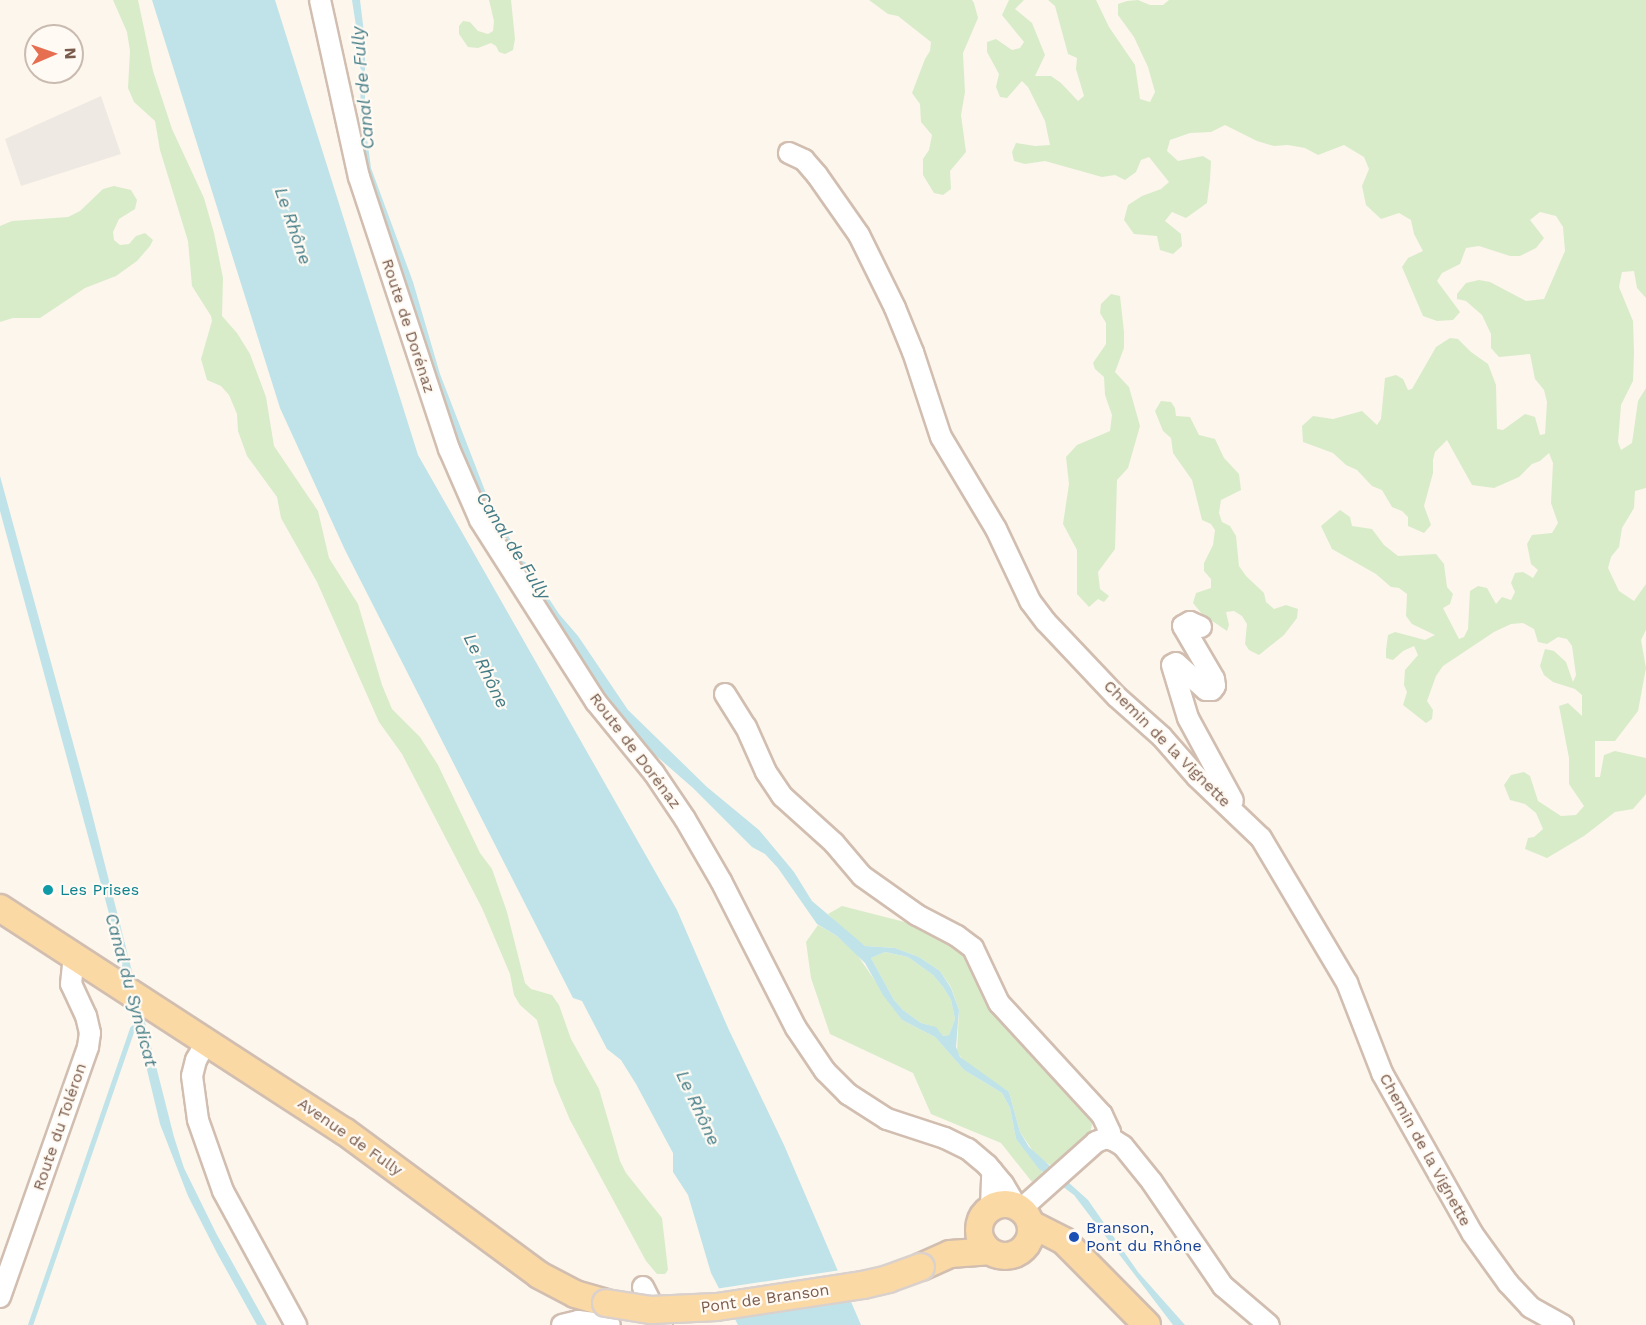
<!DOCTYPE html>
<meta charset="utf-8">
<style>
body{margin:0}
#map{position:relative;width:1646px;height:1325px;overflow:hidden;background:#fdf6ec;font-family:"Work Sans",sans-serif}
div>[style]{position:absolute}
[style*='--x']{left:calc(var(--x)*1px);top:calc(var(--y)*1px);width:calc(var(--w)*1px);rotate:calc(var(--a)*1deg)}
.industrial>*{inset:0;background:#efe9e4}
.green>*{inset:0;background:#d8ecc9}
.water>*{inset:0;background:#bfe3e8}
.pier>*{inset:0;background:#fdf6ec}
.stream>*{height:4.5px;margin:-2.25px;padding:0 2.25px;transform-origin:2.25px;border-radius:2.25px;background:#bfe3e8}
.roads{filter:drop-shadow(2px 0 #d1beb0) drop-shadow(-2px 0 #d1beb0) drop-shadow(0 2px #d1beb0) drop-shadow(0 -2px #d1beb0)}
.minor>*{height:20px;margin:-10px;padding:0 10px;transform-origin:10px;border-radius:10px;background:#fff}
.major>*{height:26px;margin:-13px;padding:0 13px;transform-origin:13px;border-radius:13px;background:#fbd9a5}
.major>.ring{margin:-13px;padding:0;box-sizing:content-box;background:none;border:26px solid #fbd9a5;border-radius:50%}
.bridges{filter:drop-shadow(2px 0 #dad1cd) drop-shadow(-2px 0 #dad1cd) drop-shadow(0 2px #dad1cd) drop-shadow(0 -2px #dad1cd)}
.major-bridge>*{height:26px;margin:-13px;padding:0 13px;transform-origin:13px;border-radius:13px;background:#fbd9a5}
.dots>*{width:16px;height:16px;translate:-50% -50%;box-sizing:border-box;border:3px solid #fffaf3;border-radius:50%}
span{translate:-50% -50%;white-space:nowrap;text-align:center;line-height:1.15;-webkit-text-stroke:4.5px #fffaf3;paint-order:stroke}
.street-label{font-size:16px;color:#7a5c4d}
.culture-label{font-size:16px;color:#0d838f}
.left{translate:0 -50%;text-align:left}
.transit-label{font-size:16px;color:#164399}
.water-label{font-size:18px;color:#437c86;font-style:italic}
.north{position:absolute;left:24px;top:24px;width:60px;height:60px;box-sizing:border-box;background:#fffaf3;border:2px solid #cabbb1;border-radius:50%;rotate:88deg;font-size:16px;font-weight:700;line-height:24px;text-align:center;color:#7a5c4d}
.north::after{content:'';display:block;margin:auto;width:21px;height:27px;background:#e76f51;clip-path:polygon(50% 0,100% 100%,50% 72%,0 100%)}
</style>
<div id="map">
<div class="industrial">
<div style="clip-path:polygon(101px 96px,121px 154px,21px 186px,5px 139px)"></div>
</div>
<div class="green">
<div style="clip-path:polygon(113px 0,138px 0,153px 71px,172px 129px,204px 198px,214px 233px,223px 278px,222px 316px,237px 333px,250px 354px,266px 397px,274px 446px,318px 511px,329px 558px,358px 604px,382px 685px,392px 709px,420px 737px,438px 765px,480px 853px,492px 869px,507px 912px,525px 983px,531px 989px,552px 995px,559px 1005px,571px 1039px,599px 1089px,620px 1161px,626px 1173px,662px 1218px,668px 1270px,665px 1274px,657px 1274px,646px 1261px,570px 1120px,554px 1082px,537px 1020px,520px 1005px,514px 995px,510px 974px,482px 908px,402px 754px,379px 722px,317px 582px,281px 518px,277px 497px,247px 456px,238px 431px,237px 414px,229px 395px,221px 386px,207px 380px,201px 359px,212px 321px,211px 316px,192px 286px,188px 241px,160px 150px,155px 121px,134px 102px,128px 88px,130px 51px,127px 32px)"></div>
<div style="clip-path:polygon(489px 0,511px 0,515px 39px,513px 50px,505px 54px,499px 52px,496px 46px,491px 43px,478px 48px,468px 47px,459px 34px,459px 26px,463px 21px,470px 22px,478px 31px,488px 34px,493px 31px,494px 21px)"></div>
<div style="clip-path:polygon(869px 0,972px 0,974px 3px,978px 18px,963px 53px,965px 92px,961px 115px,966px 152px,950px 171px,951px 189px,943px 195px,934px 193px,923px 175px,923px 159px,929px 150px,932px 135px,921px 122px,920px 104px,912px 93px,925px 59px,930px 51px,931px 42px,898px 16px,888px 14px)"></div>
<div style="clip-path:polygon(1009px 0,1024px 0,1015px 9px,1032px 23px,1045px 55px,1035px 76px,1051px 76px,1061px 83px,1078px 101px,1084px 96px,1076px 69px,1077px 58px,1068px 54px,1055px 6px,1048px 0,1096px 0,1109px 27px,1135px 65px,1140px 99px,1150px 102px,1155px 92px,1148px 67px,1134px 37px,1118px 15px,1118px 4px,1127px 1px,1138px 0,1150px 5px,1163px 5px,1169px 0,1646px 0,1646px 298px,1637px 288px,1634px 271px,1622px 272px,1619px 287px,1633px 321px,1634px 353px,1633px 381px,1621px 405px,1618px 442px,1621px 450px,1632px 443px,1638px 401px,1646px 388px,1646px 488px,1635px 491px,1634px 508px,1622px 528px,1619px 547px,1611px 557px,1608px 568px,1619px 591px,1634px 601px,1646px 584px,1646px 630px,1641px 640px,1646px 668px,1638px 711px,1615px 741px,1595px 741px,1595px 777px,1600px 777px,1604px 755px,1615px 751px,1646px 758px,1646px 794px,1633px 809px,1615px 812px,1584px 836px,1547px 858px,1525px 849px,1528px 838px,1534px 837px,1543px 829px,1536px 813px,1525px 804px,1510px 800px,1504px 785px,1511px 775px,1524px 772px,1530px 776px,1538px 801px,1561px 816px,1576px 815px,1584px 806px,1569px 784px,1569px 758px,1559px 706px,1568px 703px,1582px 716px,1582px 695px,1575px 689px,1553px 682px,1544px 675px,1540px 666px,1545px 649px,1554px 651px,1566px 662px,1573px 682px,1576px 675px,1572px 646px,1567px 639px,1558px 637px,1547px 644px,1538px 642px,1534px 629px,1523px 623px,1511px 624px,1494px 632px,1443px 666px,1436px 676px,1427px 701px,1433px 710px,1432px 719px,1426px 723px,1403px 705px,1407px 692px,1404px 685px,1405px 670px,1418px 655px,1414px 646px,1403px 651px,1393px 660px,1386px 658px,1386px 650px,1388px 635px,1395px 632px,1425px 640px,1435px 635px,1412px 624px,1406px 616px,1407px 594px,1399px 588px,1391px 587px,1376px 574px,1332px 549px,1321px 526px,1340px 510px,1350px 517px,1352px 526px,1372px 529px,1384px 545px,1398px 556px,1436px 554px,1444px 564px,1447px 587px,1453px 594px,1450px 604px,1443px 608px,1459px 639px,1464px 637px,1468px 629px,1470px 591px,1478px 586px,1487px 588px,1496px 604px,1502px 597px,1511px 600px,1515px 592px,1511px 583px,1515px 573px,1523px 572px,1533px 578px,1538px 570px,1531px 564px,1527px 544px,1532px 535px,1552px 533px,1558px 523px,1551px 503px,1553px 463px,1549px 453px,1540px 461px,1532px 464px,1519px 477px,1494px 488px,1472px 485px,1447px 440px,1435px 452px,1433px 460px,1433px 473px,1424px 506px,1431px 525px,1424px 533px,1408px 526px,1408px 517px,1402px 511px,1392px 507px,1382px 490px,1372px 486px,1357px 470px,1346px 465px,1333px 453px,1303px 442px,1302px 426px,1313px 416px,1333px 419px,1362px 411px,1377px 425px,1381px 419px,1385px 378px,1396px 375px,1403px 379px,1408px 390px,1412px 389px,1436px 347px,1450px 338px,1458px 339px,1471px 352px,1488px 364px,1496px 385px,1497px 429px,1503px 430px,1525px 414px,1535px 417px,1540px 435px,1545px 434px,1547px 402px,1544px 390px,1535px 379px,1530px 354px,1499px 357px,1491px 348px,1491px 334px,1482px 315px,1466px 301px,1457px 299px,1457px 294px,1466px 283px,1479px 280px,1490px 282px,1526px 301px,1544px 299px,1565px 251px,1563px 227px,1556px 216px,1540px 212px,1530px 220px,1544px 238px,1536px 248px,1520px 256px,1510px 256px,1479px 246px,1466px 248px,1460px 264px,1442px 273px,1437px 281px,1460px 312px,1453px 320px,1437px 321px,1423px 316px,1402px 267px,1408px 258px,1423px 251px,1414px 234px,1411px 220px,1399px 213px,1381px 219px,1366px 205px,1362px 186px,1369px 169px,1364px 157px,1344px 145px,1318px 155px,1305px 148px,1288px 145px,1274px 146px,1257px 141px,1225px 125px,1211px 132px,1190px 133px,1170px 140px,1167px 151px,1178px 161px,1203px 156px,1211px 161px,1210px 180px,1207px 203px,1186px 218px,1172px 212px,1165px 221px,1181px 234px,1182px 246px,1173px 254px,1160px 250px,1157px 236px,1134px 234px,1124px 220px,1128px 205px,1142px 196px,1161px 189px,1169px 182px,1149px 157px,1141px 160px,1136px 172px,1125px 180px,1115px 175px,1102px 177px,1045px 161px,1025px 164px,1014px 161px,1012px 152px,1016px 143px,1035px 146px,1050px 145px,1045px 121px,1028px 87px,1022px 81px,1007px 98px,1000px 97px,996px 87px,999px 74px,987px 52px,987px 42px,996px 39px,1012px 50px,1020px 48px,1024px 42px,1002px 15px)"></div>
<div style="clip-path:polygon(114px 186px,131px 190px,137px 200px,135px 209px,119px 219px,113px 232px,114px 240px,120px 245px,129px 244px,136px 236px,145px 233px,153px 240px,150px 246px,137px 261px,116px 276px,85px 288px,40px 318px,13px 318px,0 322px,0 226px,12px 221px,68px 217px,80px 211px,103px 189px)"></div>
<div style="clip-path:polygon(1111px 294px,1120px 296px,1124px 332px,1124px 348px,1115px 372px,1129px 387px,1140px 426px,1128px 468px,1117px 480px,1115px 549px,1098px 572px,1100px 589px,1109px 596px,1104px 602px,1098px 599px,1089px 607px,1077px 594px,1077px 550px,1063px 524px,1069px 484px,1066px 457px,1077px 445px,1110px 431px,1112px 415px,1105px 395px,1104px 377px,1095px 369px,1093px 363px,1106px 344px,1106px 323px,1100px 313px,1101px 304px)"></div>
<div style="clip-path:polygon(1161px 401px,1171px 402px,1175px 408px,1176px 416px,1190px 417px,1199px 435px,1215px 439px,1224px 458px,1239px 474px,1241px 490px,1221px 500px,1219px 513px,1222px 522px,1230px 526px,1236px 536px,1239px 566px,1246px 576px,1264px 593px,1266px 602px,1274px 609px,1286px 605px,1298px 609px,1297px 618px,1284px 635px,1259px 655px,1249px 650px,1245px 644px,1247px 624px,1242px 616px,1234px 611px,1226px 612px,1229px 625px,1227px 631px,1202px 614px,1193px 603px,1196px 593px,1211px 588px,1211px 579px,1204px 571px,1204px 563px,1213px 545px,1215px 530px,1211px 524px,1202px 520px,1192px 480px,1173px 453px,1171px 438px,1163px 431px,1155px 411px)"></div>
<div style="clip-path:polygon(842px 906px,940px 931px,964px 949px,984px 993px,1094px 1117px,1090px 1133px,1054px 1167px,1037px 1157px,1020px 1132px,1009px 1092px,966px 1064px,957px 1052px,959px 1010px,951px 987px,940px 971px,919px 957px,895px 948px,865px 946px,845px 932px,828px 914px)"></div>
<div style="clip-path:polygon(818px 925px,837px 936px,856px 953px,902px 1020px,935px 1037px,964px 1070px,1002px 1093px,1010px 1108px,1016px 1139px,1044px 1174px,1032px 1182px,1001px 1143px,931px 1114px,913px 1073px,830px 1034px,811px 978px,806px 942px)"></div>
<div style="clip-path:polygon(885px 952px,908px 957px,933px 975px,943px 987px,951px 1000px,955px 1019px,949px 1035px,943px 1036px,932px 1026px,921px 1023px,903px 1010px,894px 1000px,871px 958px)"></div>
</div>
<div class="water">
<div style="clip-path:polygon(152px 0,275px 0,418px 455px,677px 910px,728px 1028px,784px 1145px,861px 1325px,738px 1325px,711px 1273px,688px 1195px,673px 1172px,673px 1153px,636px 1084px,621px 1060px,607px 1049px,582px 1001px,573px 998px,345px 550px,280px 408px)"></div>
<div style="clip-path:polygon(evenodd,352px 0,360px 0,365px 41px,365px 123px,371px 168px,413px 282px,440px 374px,487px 496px,501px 525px,559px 614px,578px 636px,628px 710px,707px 787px,759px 830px,794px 872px,812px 901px,865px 946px,895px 948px,919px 957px,940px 971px,951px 988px,959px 1010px,956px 1047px,960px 1057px,1009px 1092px,1020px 1132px,1029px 1147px,1088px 1200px,1138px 1272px,1185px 1325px,1173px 1325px,1074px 1195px,1039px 1169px,1016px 1139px,1010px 1108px,1002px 1093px,964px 1070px,935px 1037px,902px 1020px,883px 995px,865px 963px,837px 936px,817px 924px,778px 868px,765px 854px,752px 847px,693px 788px,621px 725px,472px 494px,366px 176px,361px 146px,360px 52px,352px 0,885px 952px,908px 957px,933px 975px,943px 987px,951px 1000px,955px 1019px,949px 1035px,943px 1036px,936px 1027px,921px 1023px,903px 1010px,894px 1000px,871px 958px,885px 952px)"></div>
<div style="clip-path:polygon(0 476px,87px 794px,174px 1137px,184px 1168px,216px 1233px,267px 1325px,257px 1325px,217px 1253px,188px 1196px,160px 1124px,114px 932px,0 511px)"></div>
</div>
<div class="pier">
<div style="clip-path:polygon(841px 1270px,852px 1296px,730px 1316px,715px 1289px)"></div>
</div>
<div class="stream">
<div style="--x:30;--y:1325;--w:313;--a:-71"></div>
<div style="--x:132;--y:1029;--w:11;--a:-52"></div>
</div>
<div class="roads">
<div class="minor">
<div style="--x:320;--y:0;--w:181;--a:77.6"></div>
<div style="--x:359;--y:177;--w:287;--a:71.7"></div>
<div style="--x:449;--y:449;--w:77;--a:66.4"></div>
<div style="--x:480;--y:520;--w:216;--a:57.5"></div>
<div style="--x:596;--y:702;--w:92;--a:50.8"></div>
<div style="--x:654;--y:773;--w:55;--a:56"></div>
<div style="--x:685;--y:819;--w:72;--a:59.9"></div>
<div style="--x:721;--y:881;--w:165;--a:63"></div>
<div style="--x:796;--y:1028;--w:52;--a:56"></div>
<div style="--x:825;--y:1071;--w:33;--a:45"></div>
<div style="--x:848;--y:1094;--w:46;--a:32.7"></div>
<div style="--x:887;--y:1119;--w:61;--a:18.1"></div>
<div style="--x:945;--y:1138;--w:25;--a:26"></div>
<div style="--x:968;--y:1149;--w:25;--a:40"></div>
<div style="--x:987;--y:1165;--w:25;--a:50"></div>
<div style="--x:1003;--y:1184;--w:26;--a:59"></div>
<div style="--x:789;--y:153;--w:17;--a:25"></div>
<div style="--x:804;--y:160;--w:20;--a:49"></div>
<div style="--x:817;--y:175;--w:73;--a:55"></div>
<div style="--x:859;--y:235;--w:81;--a:63.7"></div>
<div style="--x:895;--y:308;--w:48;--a:67.8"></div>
<div style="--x:913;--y:352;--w:89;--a:71.8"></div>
<div style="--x:941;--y:437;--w:107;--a:59.1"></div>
<div style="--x:996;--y:529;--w:80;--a:64.7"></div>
<div style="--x:1030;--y:601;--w:26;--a:53"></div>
<div style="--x:1046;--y:622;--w:103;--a:46.6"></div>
<div style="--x:1117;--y:697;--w:60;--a:41.6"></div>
<div style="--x:1162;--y:737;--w:53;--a:48.8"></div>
<div style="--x:1197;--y:777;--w:88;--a:43.6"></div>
<div style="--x:1261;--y:838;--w:169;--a:59.3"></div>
<div style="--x:1347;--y:983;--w:97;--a:68.7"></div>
<div style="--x:1382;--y:1073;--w:184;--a:60.6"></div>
<div style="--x:1472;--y:1233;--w:62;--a:54.2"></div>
<div style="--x:1508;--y:1283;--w:33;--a:47"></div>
<div style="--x:1530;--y:1307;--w:38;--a:29"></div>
<div style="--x:1201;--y:627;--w:12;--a:-156"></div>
<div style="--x:1190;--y:622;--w:8;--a:150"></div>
<div style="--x:1183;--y:626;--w:61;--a:59.7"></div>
<div style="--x:1214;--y:679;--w:7;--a:82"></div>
<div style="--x:1215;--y:686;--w:5;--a:127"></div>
<div style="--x:1212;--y:690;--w:6;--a:180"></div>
<div style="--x:1206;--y:690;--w:40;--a:-138"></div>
<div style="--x:1176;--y:663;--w:4;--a:153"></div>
<div style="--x:1172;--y:665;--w:55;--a:73.2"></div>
<div style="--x:1188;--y:718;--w:94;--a:61.5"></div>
<div style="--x:725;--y:694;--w:39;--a:58"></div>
<div style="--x:746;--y:727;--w:49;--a:66"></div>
<div style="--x:766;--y:772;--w:29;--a:56"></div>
<div style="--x:782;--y:796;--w:70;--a:42.1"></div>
<div style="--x:834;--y:843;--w:43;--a:49.7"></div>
<div style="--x:862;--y:876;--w:67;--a:35.3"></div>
<div style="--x:917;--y:915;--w:45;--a:27.7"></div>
<div style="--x:957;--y:936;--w:20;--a:37"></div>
<div style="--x:973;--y:948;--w:61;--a:64.7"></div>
<div style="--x:999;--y:1003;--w:152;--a:47.4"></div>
<div style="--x:1102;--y:1115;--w:19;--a:65"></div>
<div style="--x:1110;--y:1132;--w:7;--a:90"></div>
<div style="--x:207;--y:1041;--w:22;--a:120"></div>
<div style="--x:196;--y:1060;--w:16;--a:104"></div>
<div style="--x:192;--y:1076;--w:44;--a:82.2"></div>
<div style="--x:198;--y:1120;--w:75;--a:70.6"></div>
<div style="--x:223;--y:1191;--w:153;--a:61.4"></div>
<div style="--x:991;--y:1208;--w:37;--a:-88"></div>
<div style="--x:1021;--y:1209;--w:101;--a:-41.8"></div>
<div style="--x:1096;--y:1142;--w:11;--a:-22"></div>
<div style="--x:1106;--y:1138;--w:9;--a:18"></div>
<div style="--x:1115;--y:1141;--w:9;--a:32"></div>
<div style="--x:1123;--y:1146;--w:46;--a:51.1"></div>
<div style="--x:1152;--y:1182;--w:126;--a:55.7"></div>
<div style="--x:1223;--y:1286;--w:60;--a:40.3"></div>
<div style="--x:643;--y:1287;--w:42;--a:63.4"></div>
<div style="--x:0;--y:1297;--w:265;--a:-70.6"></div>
<div style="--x:88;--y:1047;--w:14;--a:-82"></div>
<div style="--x:90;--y:1033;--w:17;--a:-103"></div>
<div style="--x:86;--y:1016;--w:35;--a:-115"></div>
<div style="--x:71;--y:984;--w:28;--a:-84"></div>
<div style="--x:562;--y:1325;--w:16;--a:-14"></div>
<div style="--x:578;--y:1321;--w:32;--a:7"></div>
</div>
<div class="major">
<div style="--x:0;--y:908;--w:410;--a:33"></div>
<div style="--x:344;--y:1131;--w:242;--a:36.4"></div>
<div style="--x:539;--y:1275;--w:41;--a:27.8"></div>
<div style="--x:575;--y:1294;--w:32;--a:16"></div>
<div class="ring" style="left:979px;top:1204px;width:26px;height:26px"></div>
<div style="--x:1031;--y:1224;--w:37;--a:27"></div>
<div style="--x:1064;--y:1241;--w:118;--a:45.3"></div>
<div style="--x:921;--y:1267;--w:32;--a:-24"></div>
<div style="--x:950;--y:1254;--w:39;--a:-4"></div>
</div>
</div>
<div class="bridges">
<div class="major-bridge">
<div style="--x:606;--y:1303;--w:46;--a:8.8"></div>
<div style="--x:651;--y:1310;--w:66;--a:-2.6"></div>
<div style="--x:717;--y:1307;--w:148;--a:-8.6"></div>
<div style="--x:863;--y:1285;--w:26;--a:-13"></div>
<div style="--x:888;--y:1279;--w:35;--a:-20"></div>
</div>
</div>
<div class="dots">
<div style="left:48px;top:890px;background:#0f9aa8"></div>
<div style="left:1074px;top:1237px;background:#1a4fb4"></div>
</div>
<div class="street-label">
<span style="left:408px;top:326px;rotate:72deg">Route de Dorénaz</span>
<span style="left:1167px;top:744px;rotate:45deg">Chemin de la Vignette</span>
<span style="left:635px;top:751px;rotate:53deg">Route de Dorénaz</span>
<span style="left:60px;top:1127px;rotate:-71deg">Route du Toléron</span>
<span style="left:350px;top:1137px;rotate:35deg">Avenue de Fully</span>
<span style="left:1425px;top:1150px;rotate:61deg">Chemin de la Vignette</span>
<span style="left:765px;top:1299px;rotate:-8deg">Pont de Branson</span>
</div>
<div class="culture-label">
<span class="left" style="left:60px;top:890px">Les Prises</span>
</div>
<div class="transit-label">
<span class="left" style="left:1086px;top:1237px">Branson,<br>Pont du Rhône</span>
</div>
<div class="water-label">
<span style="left:363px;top:88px;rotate:-95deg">Canal de Fully</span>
<span style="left:293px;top:226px;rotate:71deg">Le Rhône</span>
<span style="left:513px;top:546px;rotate:58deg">Canal de Fully</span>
<span style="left:486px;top:671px;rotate:64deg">Le Rhône</span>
<span style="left:131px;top:990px;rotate:75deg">Canal du Syndicat</span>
<span style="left:698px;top:1108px;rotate:65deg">Le Rhône</span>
</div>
<div class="north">N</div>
</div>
